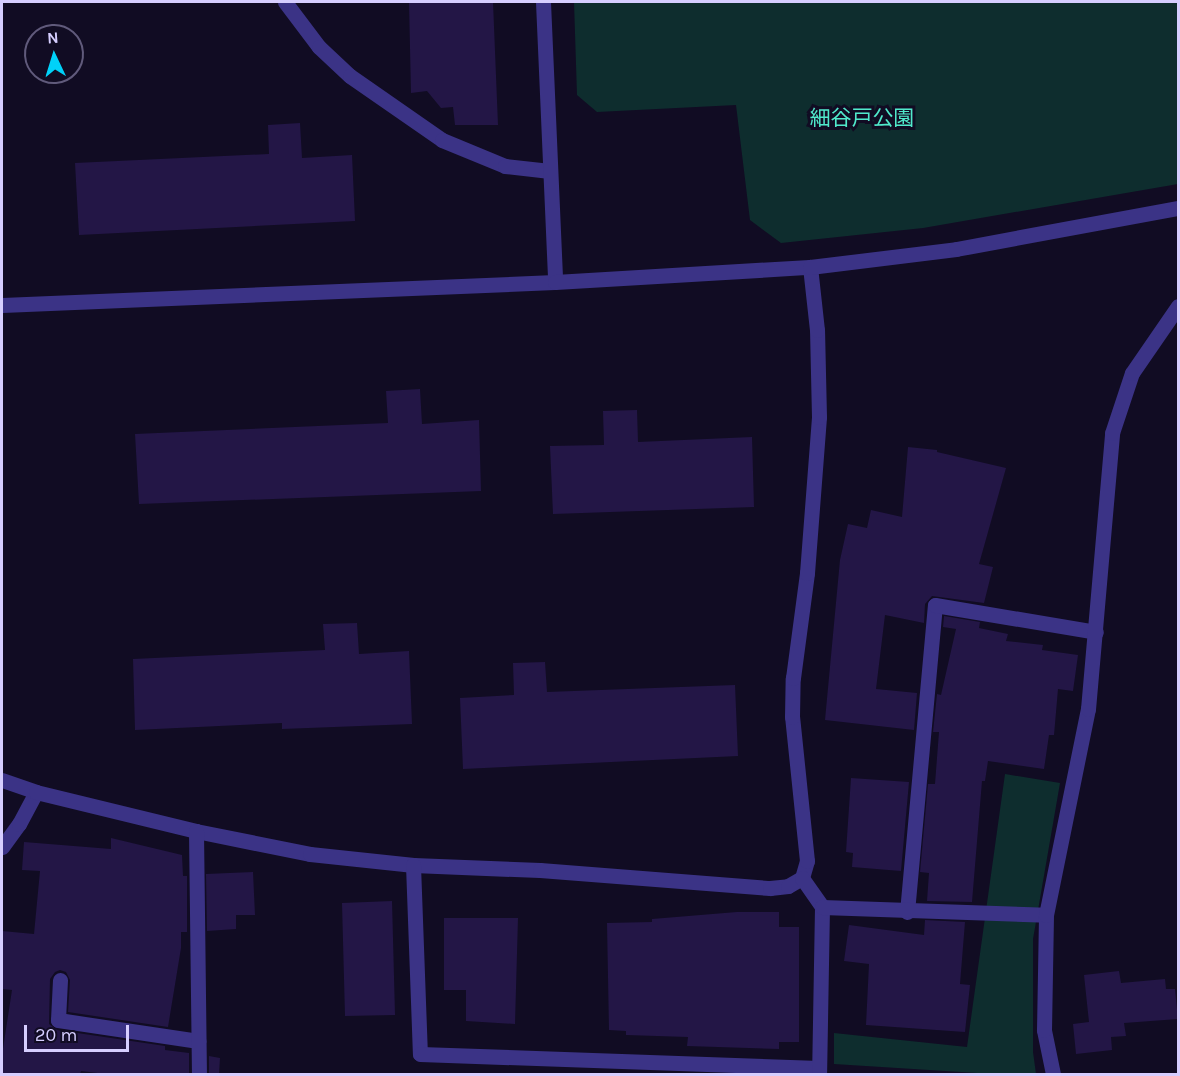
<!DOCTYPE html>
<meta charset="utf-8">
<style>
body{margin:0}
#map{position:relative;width:1180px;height:1076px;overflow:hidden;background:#110c23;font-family:Karla,"Noto Sans JP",sans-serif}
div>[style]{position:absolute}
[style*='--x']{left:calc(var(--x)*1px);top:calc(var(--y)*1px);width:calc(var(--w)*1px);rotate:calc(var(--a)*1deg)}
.green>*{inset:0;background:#0e2d2e}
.building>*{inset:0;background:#231646}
.service>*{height:15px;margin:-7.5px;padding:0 7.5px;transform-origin:7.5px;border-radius:7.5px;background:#3b3386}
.pedestrian>*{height:15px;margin:-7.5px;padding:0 7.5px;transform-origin:7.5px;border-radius:7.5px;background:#3b3386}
.minor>*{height:15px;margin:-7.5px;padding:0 7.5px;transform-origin:7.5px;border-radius:7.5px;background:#3b3386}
.tertiary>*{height:15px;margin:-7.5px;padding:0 7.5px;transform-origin:7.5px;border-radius:7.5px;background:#3b3386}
span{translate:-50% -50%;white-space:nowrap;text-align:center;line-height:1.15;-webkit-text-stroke:6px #110c23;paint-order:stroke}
.park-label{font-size:21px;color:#50e9cb}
.frame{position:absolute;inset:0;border:3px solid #d6ceff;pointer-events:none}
.north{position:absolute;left:24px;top:24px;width:60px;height:60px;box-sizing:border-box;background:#110c23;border:2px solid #605a7b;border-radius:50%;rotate:356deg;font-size:16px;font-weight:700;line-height:24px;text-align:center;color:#d6ceff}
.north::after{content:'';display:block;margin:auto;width:21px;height:27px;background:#00d2f9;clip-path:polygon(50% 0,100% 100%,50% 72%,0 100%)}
.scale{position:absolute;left:24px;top:1025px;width:105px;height:27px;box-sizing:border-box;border:3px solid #d6ceff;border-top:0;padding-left:8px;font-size:18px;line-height:21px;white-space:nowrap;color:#d6ceff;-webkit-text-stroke:4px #110c23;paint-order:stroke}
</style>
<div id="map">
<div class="green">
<div style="clip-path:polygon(574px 2px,1178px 2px,1178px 184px,923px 228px,781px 243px,750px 220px,736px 105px,597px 112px,577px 95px)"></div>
<div style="clip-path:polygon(1005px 774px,1060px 783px,1033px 939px,1033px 1052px,1036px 1074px,993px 1074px,834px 1064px,834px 1033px,967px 1047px)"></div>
</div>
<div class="building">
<div style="clip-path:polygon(409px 2px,493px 2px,498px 125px,455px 125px,453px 107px,441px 108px,427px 91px,411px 93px)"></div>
<div style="clip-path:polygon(300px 123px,302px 158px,352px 155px,355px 221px,79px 235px,75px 163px,269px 154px,268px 125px)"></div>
<div style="clip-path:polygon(420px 389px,422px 424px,479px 420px,481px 491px,139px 504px,135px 434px,388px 423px,386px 391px)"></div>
<div style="clip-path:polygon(637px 410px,638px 442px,752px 437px,754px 507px,553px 514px,550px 446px,604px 445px,603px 411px)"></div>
<div style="clip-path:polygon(908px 447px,937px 450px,937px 452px,1006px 468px,979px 564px,993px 567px,984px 603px,932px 596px,925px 604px,924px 623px,885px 615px,876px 689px,917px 693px,914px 730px,825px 720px,840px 560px,848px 524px,867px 528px,871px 510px,902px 517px)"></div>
<div style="clip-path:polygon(944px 616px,980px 622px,979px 628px,1008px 634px,1006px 641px,1043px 645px,1042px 650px,1078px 655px,1073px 691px,1058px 689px,1054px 735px,1049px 735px,1044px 769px,988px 761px,985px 781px,982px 781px,972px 902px,927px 901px,929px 873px,920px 872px,928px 784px,935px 784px,939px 732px,933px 732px,937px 694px,941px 695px,956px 629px,943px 627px)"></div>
<div style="clip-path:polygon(357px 623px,359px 654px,409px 651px,412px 724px,282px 729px,282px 723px,135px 730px,133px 659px,325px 650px,323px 624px)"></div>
<div style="clip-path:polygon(545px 662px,547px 692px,735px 685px,738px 756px,463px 769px,460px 698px,514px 695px,513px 663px)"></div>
<div style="clip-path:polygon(851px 778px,909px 782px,901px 871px,852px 867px,853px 853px,846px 852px)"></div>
<div style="clip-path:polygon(111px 838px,182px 855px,183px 876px,187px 876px,187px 932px,181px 932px,181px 948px,168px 1027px,68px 1012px,70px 980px,66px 972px,60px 970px,55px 972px,50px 979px,49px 1024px,57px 1030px,165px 1046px,165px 1050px,189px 1053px,189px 1074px,106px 1074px,81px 1071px,80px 1074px,2px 1074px,2px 1055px,12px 990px,2px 989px,2px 931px,34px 934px,40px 871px,22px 870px,24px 842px,111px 849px)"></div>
<div style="clip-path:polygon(253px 872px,255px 915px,236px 915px,236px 929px,207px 931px,206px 874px)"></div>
<div style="clip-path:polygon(392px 901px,395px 1015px,345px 1016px,342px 903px)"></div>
<div style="clip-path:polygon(737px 912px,779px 912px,779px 927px,799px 927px,799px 1042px,779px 1042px,779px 1049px,687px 1046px,688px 1037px,626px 1035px,626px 1031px,609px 1030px,607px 923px,652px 922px,652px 919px)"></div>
<div style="clip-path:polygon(444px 918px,518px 918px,515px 1024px,466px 1021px,466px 990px,444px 990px)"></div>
<div style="clip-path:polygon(925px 920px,965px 922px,960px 984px,970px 985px,965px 1032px,866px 1025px,869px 964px,844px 961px,849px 925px,924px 935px)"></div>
<div style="clip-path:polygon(1119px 971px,1121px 983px,1165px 979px,1166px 989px,1175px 989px,1178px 1019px,1124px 1023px,1126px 1036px,1111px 1037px,1112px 1050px,1076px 1054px,1073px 1024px,1089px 1022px,1084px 975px)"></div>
<div style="clip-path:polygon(209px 1056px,220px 1058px,219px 1074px,209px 1074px)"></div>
</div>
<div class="service">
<div style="--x:2;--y:847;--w:29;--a:-54"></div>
<div style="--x:19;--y:824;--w:36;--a:-62"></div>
<div style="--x:907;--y:912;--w:308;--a:-84.8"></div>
<div style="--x:935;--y:605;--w:163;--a:9.5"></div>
<div style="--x:60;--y:980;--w:40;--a:92.9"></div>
<div style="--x:58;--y:1020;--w:142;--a:8.5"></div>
</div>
<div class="pedestrian">
<div style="--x:285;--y:2;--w:56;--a:52.9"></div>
<div style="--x:319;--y:47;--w:42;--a:43.1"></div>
<div style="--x:350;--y:76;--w:112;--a:34.8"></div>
<div style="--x:442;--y:140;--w:68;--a:22.4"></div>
<div style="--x:505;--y:166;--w:45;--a:6.3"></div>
</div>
<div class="minor">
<div style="--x:2;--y:305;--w:553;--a:-2.38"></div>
<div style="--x:2;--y:780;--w:36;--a:19"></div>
<div style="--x:36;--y:792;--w:165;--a:13.7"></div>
<div style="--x:196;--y:831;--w:116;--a:11.4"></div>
<div style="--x:310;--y:854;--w:104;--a:6.1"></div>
<div style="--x:413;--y:865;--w:127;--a:2.3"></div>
<div style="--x:540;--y:870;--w:231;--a:4.5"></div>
<div style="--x:770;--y:888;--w:18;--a:-6"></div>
<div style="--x:788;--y:886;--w:16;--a:-30"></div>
<div style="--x:802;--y:878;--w:18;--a:-74"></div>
<div style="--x:807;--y:861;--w:145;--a:-95.9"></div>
<div style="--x:792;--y:717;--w:39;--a:-89"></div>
<div style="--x:793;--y:678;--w:106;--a:-82.4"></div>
<div style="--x:807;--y:573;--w:156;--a:-85.6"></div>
<div style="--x:819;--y:417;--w:87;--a:-91.3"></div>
<div style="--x:817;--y:330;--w:63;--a:-96.3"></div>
<div style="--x:196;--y:831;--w:243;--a:89.3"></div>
<div style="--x:413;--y:865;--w:189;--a:87.9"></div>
<div style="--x:420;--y:1054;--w:399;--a:2"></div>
<div style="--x:802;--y:878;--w:35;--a:55"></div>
<div style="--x:822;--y:907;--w:167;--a:91"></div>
<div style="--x:822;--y:907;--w:224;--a:2"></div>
<div style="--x:1053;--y:1074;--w:45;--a:-101.6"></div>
<div style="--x:1044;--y:1030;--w:115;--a:-89"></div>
<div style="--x:1046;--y:915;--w:210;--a:-78.5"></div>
<div style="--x:1088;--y:709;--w:277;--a:-85"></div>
<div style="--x:1112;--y:433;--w:63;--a:-71.6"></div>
<div style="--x:1132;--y:373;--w:81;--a:-55.5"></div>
</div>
<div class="tertiary">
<div style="--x:543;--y:2;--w:280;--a:87.5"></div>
<div style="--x:555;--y:282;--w:255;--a:-3.4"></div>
<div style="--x:810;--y:267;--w:147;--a:-7"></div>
<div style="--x:956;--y:249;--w:226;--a:-10.5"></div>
</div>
<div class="park-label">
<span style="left:862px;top:118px">細谷戸公園</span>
</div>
<div class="frame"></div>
<div class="north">N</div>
<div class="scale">20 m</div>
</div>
